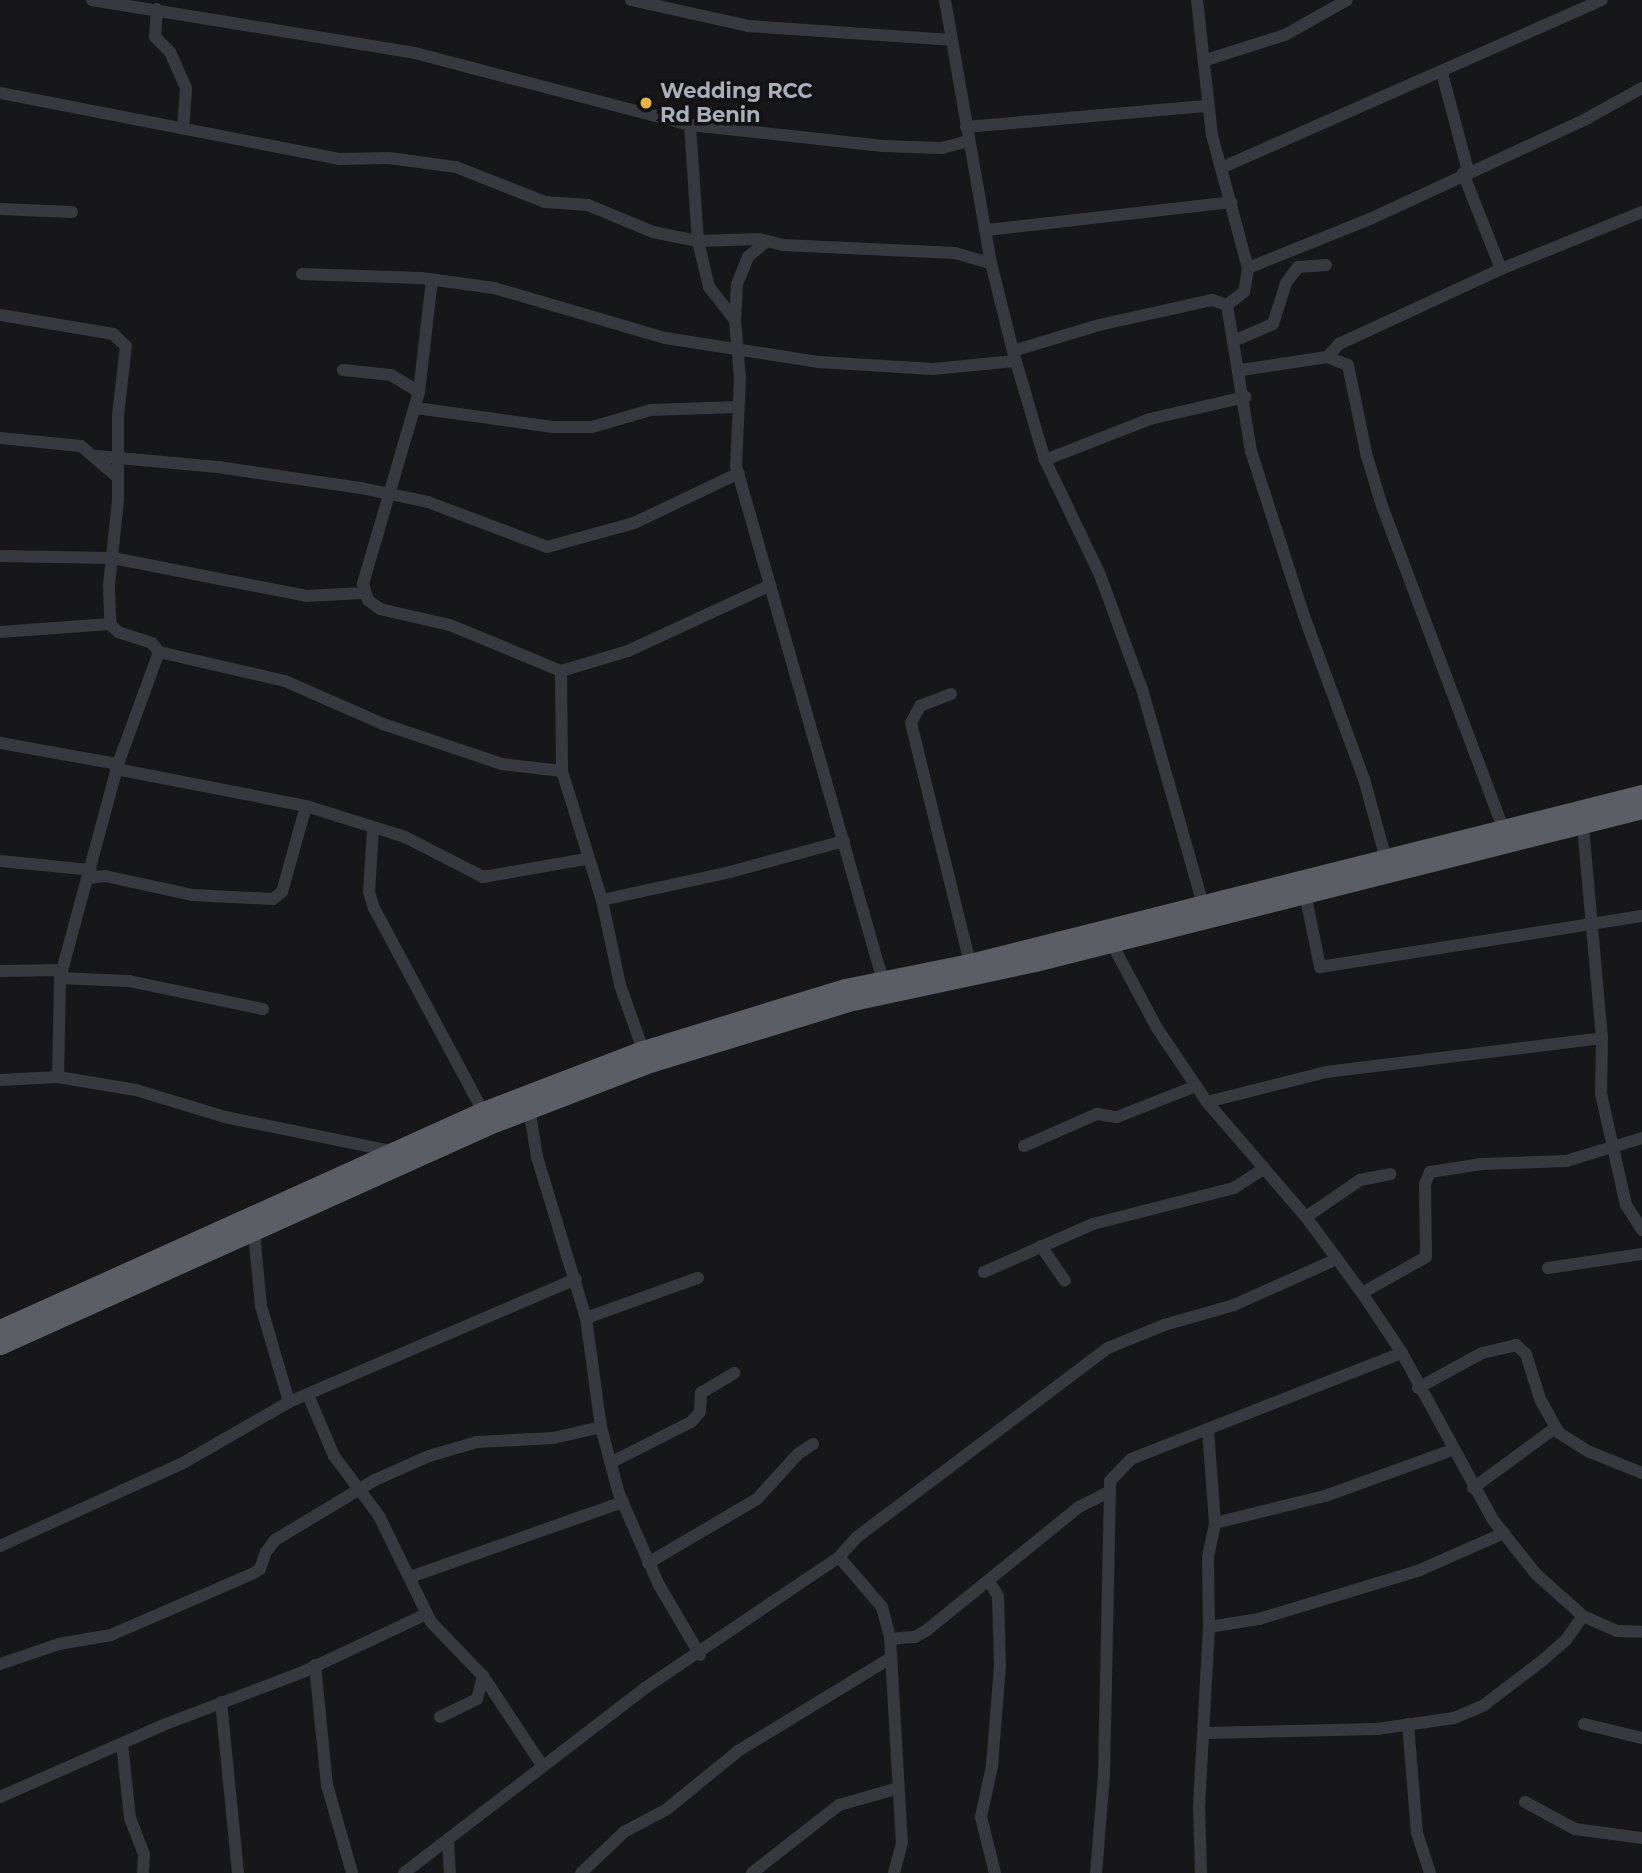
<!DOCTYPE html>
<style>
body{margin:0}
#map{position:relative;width:1642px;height:1873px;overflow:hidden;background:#171719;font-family:Montserrat,sans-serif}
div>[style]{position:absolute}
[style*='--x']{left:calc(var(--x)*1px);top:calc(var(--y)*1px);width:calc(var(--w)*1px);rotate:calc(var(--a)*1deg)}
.minor>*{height:12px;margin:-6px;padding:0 6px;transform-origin:6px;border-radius:6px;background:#38393e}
.trunk>*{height:19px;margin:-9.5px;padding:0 9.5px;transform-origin:9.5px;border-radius:9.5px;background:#5c5e66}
.dots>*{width:19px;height:19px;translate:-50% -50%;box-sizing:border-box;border:4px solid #121214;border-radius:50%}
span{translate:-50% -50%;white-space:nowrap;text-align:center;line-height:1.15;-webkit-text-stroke:7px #121214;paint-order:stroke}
.poi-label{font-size:21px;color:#aaaeb9;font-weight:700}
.left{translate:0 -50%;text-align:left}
</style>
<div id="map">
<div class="minor">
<div style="--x:92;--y:0;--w:327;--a:9.3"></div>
<div style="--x:415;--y:53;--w:284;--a:14.7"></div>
<div style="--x:690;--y:125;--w:194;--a:6.2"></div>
<div style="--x:883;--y:146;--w:59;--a:1.9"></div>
<div style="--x:942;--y:148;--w:27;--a:-15"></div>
<div style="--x:631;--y:0;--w:120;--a:12.5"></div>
<div style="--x:748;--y:26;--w:204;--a:3.9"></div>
<div style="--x:945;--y:0;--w:267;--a:80.1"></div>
<div style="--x:991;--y:263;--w:95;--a:76"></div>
<div style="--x:1014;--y:355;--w:109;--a:73.6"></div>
<div style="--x:1045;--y:460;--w:127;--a:64.4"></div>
<div style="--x:1100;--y:575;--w:121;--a:69.8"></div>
<div style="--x:1142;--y:689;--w:223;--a:74.2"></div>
<div style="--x:1197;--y:0;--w:136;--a:83.7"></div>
<div style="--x:1212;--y:135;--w:138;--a:74.9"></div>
<div style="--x:1248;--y:268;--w:24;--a:99"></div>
<div style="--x:1244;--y:292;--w:21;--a:143"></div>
<div style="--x:157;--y:9;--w:28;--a:94"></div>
<div style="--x:155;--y:37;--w:21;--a:45"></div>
<div style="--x:170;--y:52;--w:39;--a:66"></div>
<div style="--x:186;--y:88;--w:39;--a:94"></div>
<div style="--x:1206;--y:60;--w:83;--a:-17.6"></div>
<div style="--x:1285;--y:35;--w:71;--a:-29.4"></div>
<div style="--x:1442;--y:73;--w:101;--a:75.1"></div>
<div style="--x:0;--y:93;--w:344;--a:11"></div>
<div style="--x:338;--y:159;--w:51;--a:-1.1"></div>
<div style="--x:389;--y:158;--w:68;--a:7.7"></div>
<div style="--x:456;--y:167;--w:96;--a:21.5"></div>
<div style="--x:545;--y:202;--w:43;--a:4"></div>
<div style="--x:588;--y:205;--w:70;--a:22.6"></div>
<div style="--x:653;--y:232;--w:46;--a:11.3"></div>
<div style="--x:698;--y:241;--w:61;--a:-1.9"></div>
<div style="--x:759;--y:239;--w:25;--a:14"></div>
<div style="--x:783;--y:245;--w:172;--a:2.7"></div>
<div style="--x:955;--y:253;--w:37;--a:16"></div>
<div style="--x:690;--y:125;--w:116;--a:86.1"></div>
<div style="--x:698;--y:241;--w:47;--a:76.6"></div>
<div style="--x:709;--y:287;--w:42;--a:51.8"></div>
<div style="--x:966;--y:127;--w:243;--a:-5"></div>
<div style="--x:1221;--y:168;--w:416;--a:-23.8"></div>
<div style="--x:1463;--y:173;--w:103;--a:68.4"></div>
<div style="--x:1501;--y:269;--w:152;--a:-22"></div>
<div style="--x:0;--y:209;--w:72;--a:2.4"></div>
<div style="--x:987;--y:230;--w:246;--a:-6.5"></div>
<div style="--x:767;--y:241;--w:25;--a:140"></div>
<div style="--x:748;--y:257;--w:29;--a:112"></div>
<div style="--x:737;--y:284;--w:36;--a:93"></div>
<div style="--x:735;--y:320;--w:58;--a:85.1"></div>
<div style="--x:740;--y:378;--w:88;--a:92.6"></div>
<div style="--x:736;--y:466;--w:536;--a:74.07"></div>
<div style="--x:1248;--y:268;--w:131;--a:-21.9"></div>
<div style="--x:1370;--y:219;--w:238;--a:-24.8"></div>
<div style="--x:1586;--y:119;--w:64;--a:-29"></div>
<div style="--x:302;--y:274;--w:119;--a:1.9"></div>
<div style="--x:421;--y:278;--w:74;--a:7.8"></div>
<div style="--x:494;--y:288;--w:178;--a:16.3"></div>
<div style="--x:665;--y:338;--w:156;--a:8.9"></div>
<div style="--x:819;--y:362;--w:114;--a:3.5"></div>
<div style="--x:933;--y:369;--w:82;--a:-5.6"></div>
<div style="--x:0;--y:315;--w:115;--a:9.5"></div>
<div style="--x:113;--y:334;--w:18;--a:43"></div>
<div style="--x:126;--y:346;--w:69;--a:96.6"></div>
<div style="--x:118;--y:415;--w:85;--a:90"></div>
<div style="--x:118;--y:500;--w:86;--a:96"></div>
<div style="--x:109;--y:586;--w:38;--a:88"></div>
<div style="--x:110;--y:624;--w:11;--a:45"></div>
<div style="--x:118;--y:632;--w:36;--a:18"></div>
<div style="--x:152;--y:643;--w:11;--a:52"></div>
<div style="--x:159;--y:652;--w:129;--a:13"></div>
<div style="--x:285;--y:681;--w:107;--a:23.7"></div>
<div style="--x:383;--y:724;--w:126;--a:18.6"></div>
<div style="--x:502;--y:764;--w:60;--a:6.7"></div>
<div style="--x:1236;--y:340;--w:40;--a:-23.4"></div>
<div style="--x:1273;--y:324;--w:43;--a:-72.4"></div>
<div style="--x:1286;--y:283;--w:20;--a:-53"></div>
<div style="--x:1298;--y:267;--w:28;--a:-4"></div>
<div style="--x:1013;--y:351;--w:90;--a:-16.8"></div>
<div style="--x:1099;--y:325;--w:116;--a:-12.5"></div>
<div style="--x:1212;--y:300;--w:16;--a:18"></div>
<div style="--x:1227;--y:305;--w:148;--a:80.7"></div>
<div style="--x:1251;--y:451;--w:173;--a:72.2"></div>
<div style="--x:1304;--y:616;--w:174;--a:69.8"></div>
<div style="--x:1364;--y:779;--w:83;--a:74.6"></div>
<div style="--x:1327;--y:357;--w:18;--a:-47"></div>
<div style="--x:1339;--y:344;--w:179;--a:-24.8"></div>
<div style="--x:343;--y:370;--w:48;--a:5.9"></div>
<div style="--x:391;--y:375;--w:33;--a:31"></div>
<div style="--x:419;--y:392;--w:200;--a:106.3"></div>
<div style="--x:363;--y:584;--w:17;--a:73"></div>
<div style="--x:368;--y:600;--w:15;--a:37"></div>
<div style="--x:380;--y:609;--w:72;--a:12.9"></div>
<div style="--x:450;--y:625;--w:120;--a:22.5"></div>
<div style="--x:561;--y:671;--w:70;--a:-16.6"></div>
<div style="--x:628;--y:651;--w:157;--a:-24.8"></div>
<div style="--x:1241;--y:370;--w:87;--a:-8.6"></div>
<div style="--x:1327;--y:357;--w:22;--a:21"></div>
<div style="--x:1348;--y:365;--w:90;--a:78.4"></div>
<div style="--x:1366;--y:453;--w:55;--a:73.2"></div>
<div style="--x:1382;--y:506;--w:346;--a:69.4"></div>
<div style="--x:419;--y:392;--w:113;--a:-83.4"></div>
<div style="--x:416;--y:408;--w:138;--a:7.9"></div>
<div style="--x:553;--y:427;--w:39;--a:0"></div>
<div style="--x:592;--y:427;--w:61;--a:-16.1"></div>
<div style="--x:651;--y:410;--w:86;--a:-2"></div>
<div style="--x:0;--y:438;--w:81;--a:5.6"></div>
<div style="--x:81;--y:446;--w:46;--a:40.6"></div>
<div style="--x:97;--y:456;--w:121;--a:5.2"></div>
<div style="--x:218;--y:467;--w:145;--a:8.4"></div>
<div style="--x:361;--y:488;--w:68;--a:11.8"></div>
<div style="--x:428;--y:502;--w:127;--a:20.7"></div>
<div style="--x:547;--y:547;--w:90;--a:-15.4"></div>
<div style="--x:634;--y:523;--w:116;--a:-25.5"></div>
<div style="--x:1045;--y:460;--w:113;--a:-21.3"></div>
<div style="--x:1150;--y:419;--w:98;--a:-13"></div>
<div style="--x:0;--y:556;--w:113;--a:1"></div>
<div style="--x:113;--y:558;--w:197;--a:11.1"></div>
<div style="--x:306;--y:596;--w:57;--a:-3"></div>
<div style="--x:0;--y:632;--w:110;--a:-4.2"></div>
<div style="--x:561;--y:671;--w:100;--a:89.4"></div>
<div style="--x:562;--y:771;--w:135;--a:72.8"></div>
<div style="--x:602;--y:900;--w:87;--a:78"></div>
<div style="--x:620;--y:985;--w:69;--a:70.5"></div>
<div style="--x:951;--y:694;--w:33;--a:159"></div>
<div style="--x:920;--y:706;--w:19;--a:118"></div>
<div style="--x:911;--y:723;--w:247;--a:76.2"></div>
<div style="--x:0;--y:743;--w:120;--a:10.1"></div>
<div style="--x:116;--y:769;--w:194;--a:11"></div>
<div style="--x:306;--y:806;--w:104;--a:17.4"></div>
<div style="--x:405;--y:837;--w:88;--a:27.1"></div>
<div style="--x:483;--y:877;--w:105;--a:-9.9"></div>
<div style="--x:1583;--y:826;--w:213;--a:84.9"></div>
<div style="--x:1602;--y:1038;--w:56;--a:91"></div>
<div style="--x:1601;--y:1094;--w:114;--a:77.3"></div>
<div style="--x:1626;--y:1205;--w:30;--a:57"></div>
<div style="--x:373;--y:829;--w:63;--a:93.6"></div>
<div style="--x:369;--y:892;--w:17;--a:73"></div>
<div style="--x:374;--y:908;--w:230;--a:61.8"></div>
<div style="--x:0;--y:861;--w:91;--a:5.6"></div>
<div style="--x:89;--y:878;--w:16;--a:-7"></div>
<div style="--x:105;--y:876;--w:90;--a:12.2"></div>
<div style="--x:193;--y:895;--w:80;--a:2.9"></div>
<div style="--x:273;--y:899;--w:11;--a:-38"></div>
<div style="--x:282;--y:892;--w:89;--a:-74.4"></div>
<div style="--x:1305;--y:893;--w:76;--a:78.5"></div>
<div style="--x:1320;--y:967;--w:326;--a:-9"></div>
<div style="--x:602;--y:900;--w:131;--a:-12.3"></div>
<div style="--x:730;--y:872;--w:118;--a:-15.2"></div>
<div style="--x:1111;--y:942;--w:98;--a:61.9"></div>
<div style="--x:1157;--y:1028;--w:89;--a:56"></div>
<div style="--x:1207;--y:1102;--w:152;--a:49.3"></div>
<div style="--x:1306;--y:1217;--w:94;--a:53.6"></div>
<div style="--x:1362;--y:1293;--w:72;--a:56.3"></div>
<div style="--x:1402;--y:1353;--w:190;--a:61.4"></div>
<div style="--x:1493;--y:1520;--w:69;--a:51.5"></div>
<div style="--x:1536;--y:1574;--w:63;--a:41.8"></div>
<div style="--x:1583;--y:1616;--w:37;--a:24"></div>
<div style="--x:1617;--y:1631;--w:25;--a:2"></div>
<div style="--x:0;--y:971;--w:62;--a:-0.9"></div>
<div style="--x:60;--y:978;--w:69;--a:2.5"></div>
<div style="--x:129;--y:981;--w:137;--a:11.8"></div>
<div style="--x:58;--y:1077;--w:99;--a:-88.8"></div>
<div style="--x:60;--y:978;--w:222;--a:-74.8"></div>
<div style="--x:118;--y:764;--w:119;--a:-69.9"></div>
<div style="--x:0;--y:1080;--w:58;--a:-3"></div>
<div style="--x:58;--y:1077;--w:79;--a:9.5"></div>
<div style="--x:136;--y:1090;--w:93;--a:16.9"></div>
<div style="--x:225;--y:1117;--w:169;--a:11.6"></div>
<div style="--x:1207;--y:1102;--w:123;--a:-14.1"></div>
<div style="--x:1326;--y:1072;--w:278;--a:-7"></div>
<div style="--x:529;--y:1107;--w:51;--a:80.9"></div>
<div style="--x:537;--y:1157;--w:168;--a:73.1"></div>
<div style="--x:586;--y:1318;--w:110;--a:82.2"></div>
<div style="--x:601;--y:1427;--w:69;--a:75"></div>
<div style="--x:619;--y:1494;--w:99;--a:66.3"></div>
<div style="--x:659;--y:1585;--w:81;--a:59.6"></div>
<div style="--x:1024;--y:1146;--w:80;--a:-23.7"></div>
<div style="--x:1097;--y:1114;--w:20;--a:9"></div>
<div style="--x:1117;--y:1117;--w:85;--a:-21.4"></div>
<div style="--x:1306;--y:1217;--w:65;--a:-34.4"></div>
<div style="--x:1360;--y:1180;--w:31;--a:-11"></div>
<div style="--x:254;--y:1233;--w:73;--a:84.5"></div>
<div style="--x:261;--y:1306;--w:100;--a:73.7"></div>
<div style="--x:1041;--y:1246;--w:42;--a:55.6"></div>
<div style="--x:1548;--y:1268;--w:95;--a:-8.5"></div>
<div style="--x:984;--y:1272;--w:119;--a:-23.8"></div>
<div style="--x:1093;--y:1224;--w:146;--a:-14.3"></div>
<div style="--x:1234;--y:1188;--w:35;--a:-33"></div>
<div style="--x:1362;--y:1293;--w:73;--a:-29.4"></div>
<div style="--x:1426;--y:1257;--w:73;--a:-90.8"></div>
<div style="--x:1425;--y:1184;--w:13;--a:-67"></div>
<div style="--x:1430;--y:1172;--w:52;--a:-8.9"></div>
<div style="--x:1481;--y:1164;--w:85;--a:-2"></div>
<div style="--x:1566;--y:1161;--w:79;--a:-16.8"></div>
<div style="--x:586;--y:1318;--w:119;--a:-19.7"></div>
<div style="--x:1418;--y:1388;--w:73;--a:-28.7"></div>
<div style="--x:1482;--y:1353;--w:35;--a:-13"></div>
<div style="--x:1516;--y:1345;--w:13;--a:42"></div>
<div style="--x:1526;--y:1354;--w:47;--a:72.7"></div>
<div style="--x:1540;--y:1399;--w:39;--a:61"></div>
<div style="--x:1559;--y:1433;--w:36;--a:32"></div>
<div style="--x:1590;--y:1452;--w:56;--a:22"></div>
<div style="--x:308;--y:1395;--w:66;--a:66.9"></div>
<div style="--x:334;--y:1456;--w:75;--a:53.1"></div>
<div style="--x:379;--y:1516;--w:118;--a:63.9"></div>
<div style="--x:431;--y:1622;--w:75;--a:46.1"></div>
<div style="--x:483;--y:1676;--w:107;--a:56.5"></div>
<div style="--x:612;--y:1462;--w:89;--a:-26.9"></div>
<div style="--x:691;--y:1422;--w:13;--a:-48"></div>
<div style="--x:700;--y:1412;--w:19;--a:-87"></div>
<div style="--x:701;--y:1393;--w:39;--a:-31"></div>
<div style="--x:1473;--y:1488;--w:102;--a:-36.2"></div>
<div style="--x:1215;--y:1523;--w:113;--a:-13.8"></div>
<div style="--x:1325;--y:1496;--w:135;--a:-19.9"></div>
<div style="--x:0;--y:1546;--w:201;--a:-24.4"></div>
<div style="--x:183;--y:1463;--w:122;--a:-29.9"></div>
<div style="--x:289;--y:1402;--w:312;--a:-23.2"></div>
<div style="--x:839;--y:1557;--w:66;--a:49.3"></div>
<div style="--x:882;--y:1607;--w:31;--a:75"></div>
<div style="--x:890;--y:1637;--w:206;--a:86.7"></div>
<div style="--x:902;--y:1843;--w:31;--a:105"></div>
<div style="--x:648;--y:1563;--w:126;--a:-30.4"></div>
<div style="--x:757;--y:1499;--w:61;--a:-47.7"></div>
<div style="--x:798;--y:1454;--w:18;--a:-34"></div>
<div style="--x:410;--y:1577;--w:226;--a:-19.4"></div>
<div style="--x:989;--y:1581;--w:17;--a:59"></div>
<div style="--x:998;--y:1596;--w:70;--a:88.4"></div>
<div style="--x:1000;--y:1666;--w:100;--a:94.6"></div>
<div style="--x:992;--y:1766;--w:52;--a:102.2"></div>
<div style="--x:981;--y:1817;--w:58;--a:76"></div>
<div style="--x:1209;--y:1627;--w:51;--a:-9.1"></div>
<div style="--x:1259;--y:1619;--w:168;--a:-16.9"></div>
<div style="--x:1420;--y:1570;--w:92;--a:-23.8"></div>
<div style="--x:890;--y:1639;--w:25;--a:-5"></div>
<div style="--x:915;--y:1637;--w:14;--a:-30"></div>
<div style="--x:927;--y:1630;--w:196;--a:-39"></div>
<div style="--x:1079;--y:1507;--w:34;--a:-27"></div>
<div style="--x:0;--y:1664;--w:62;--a:-18.7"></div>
<div style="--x:59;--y:1644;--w:53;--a:-9.8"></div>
<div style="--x:111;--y:1635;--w:154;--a:-23.4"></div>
<div style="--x:252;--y:1574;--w:9;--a:-32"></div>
<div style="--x:260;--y:1569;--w:18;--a:-71"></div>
<div style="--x:266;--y:1552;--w:15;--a:-53"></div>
<div style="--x:275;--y:1540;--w:117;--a:-31"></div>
<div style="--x:375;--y:1480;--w:59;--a:-24"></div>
<div style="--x:429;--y:1456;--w:50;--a:-16.3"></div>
<div style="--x:477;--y:1442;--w:76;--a:-3"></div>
<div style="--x:553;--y:1438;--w:49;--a:-12.9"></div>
<div style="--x:315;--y:1665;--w:121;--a:84.3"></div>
<div style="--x:327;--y:1785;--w:91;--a:74.1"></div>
<div style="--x:221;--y:1702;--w:172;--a:84.3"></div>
<div style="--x:440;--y:1717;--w:41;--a:-25.9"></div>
<div style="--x:477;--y:1699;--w:24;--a:-75"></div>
<div style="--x:1408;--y:1724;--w:109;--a:85.3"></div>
<div style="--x:1417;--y:1833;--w:42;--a:72"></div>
<div style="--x:1584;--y:1724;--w:60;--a:13.6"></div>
<div style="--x:1204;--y:1733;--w:173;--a:-1.3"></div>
<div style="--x:1377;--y:1729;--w:78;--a:-8.1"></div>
<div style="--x:1454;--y:1718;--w:33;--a:-23"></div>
<div style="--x:1484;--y:1705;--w:74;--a:-37.3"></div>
<div style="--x:1543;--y:1660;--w:30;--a:-41"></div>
<div style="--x:1566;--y:1640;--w:29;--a:-55"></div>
<div style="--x:122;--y:1744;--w:74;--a:83.8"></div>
<div style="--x:130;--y:1818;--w:39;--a:69"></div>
<div style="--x:144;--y:1854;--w:19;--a:93"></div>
<div style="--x:0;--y:1797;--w:178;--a:-23.8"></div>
<div style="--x:163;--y:1725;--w:150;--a:-20.7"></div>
<div style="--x:303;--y:1672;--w:136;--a:-25.2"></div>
<div style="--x:1525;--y:1802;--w:57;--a:28.4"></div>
<div style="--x:1575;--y:1829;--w:68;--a:7.7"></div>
<div style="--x:448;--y:1839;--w:34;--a:87"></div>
<div style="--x:404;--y:1873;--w:304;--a:-37.5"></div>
<div style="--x:645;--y:1688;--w:234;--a:-34"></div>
<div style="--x:839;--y:1557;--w:27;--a:-48"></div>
<div style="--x:857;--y:1537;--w:314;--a:-37"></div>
<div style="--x:1108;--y:1348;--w:61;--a:-22.3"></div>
<div style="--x:1164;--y:1325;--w:73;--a:-15.9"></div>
<div style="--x:1234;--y:1305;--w:113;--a:-24.1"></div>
<div style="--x:581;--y:1873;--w:59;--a:-43.6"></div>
<div style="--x:624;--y:1832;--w:49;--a:-28.1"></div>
<div style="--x:667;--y:1809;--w:92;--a:-39.2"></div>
<div style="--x:738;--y:1751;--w:177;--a:-31.4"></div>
<div style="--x:752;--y:1873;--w:110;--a:-38"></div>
<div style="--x:839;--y:1805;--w:58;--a:-15.9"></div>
<div style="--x:1096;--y:1873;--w:98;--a:-85.3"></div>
<div style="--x:1104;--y:1775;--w:294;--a:-88.8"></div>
<div style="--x:1110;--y:1481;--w:30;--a:-46"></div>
<div style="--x:1131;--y:1459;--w:291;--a:-21.4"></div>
<div style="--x:1201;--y:1873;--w:67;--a:-91.7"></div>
<div style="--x:1199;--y:1806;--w:179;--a:-86.8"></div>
<div style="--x:1209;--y:1627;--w:70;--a:-90.8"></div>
<div style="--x:1208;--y:1557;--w:35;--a:-78"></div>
<div style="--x:1215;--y:1523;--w:93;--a:-94.3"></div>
</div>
<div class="trunk">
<div style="--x:0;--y:1329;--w:530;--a:-24.29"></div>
<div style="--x:483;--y:1111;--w:171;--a:-20.9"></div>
<div style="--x:643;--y:1050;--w:211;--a:-17.1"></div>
<div style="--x:845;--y:988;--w:127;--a:-11.3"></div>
<div style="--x:970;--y:963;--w:693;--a:-14.12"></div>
<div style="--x:0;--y:1345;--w:536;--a:-24.22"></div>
<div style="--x:489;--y:1125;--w:169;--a:-21.1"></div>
<div style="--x:647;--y:1064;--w:210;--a:-17.1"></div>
<div style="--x:848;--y:1002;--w:191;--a:-12.1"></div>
<div style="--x:1035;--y:962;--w:626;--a:-14.15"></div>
</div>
<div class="dots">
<div style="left:646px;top:103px;background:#ecb33d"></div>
</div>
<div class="poi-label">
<span class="left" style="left:660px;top:103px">Wedding RCC<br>Rd Benin</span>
</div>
</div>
